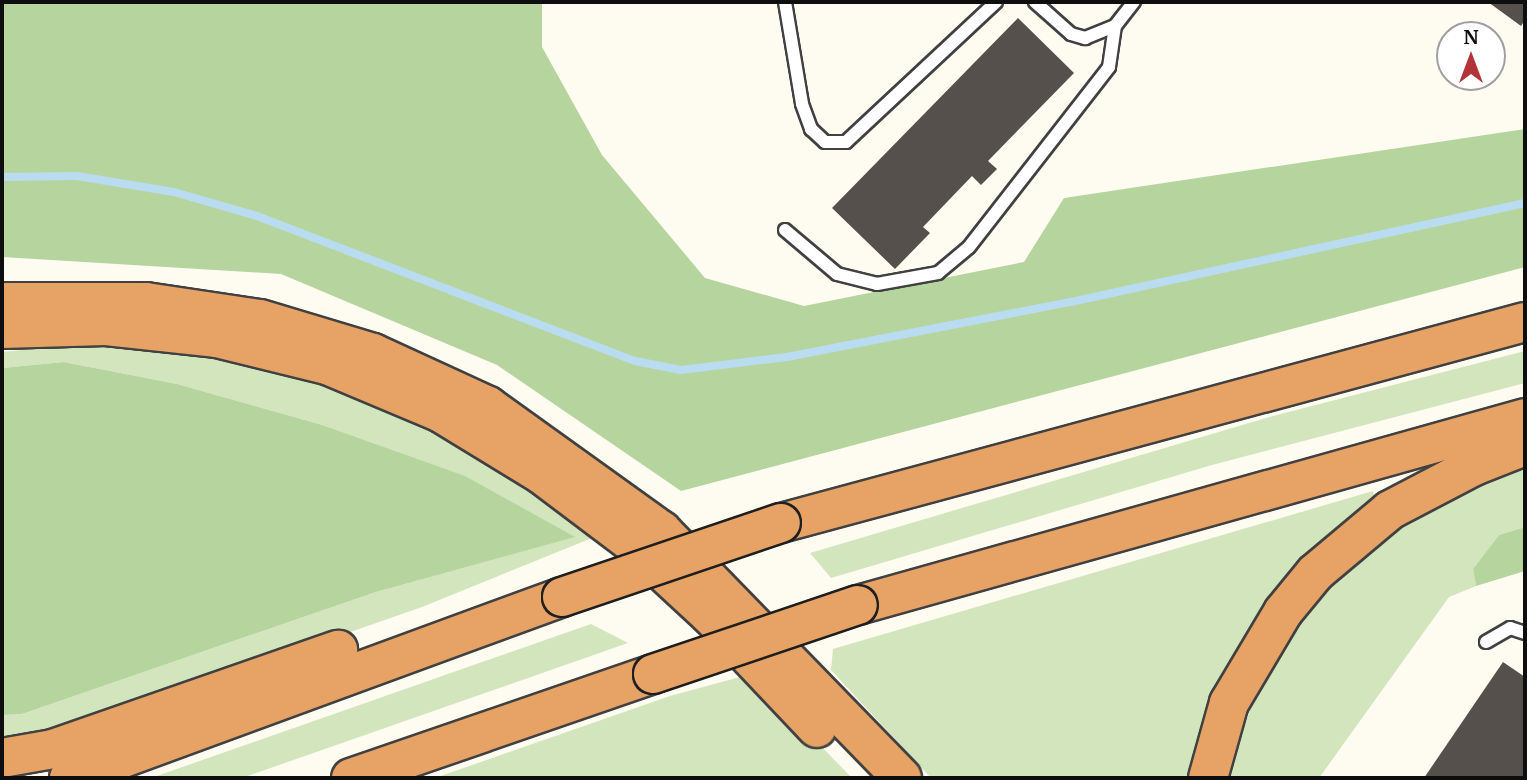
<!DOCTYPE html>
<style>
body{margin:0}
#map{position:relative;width:1527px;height:780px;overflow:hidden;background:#fefbf1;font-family:Merriweather,serif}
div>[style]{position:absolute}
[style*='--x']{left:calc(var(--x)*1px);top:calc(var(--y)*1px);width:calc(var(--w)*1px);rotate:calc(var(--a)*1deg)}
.green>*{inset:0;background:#d2e5bd}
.forest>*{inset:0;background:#b6d59e}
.stream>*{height:8px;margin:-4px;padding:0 4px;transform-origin:4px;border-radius:4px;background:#badcf1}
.building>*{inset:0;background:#56504c}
.roads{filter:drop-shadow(2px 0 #414141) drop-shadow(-2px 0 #414141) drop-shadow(0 2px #414141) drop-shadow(0 -2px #414141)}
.service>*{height:12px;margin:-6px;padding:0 6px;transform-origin:6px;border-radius:6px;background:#fff}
.motorway>*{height:38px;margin:-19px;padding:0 19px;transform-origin:19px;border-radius:19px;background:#e7a266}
.bridges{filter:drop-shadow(2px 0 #1f1f1f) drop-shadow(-2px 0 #1f1f1f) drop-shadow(0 2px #1f1f1f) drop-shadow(0 -2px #1f1f1f)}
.motorway-bridge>*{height:38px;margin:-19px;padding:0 19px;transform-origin:19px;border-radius:19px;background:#e7a266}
span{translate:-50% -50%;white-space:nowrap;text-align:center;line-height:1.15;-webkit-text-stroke:7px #fff;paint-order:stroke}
.frame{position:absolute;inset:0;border:4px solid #0e0e0e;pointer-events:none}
.north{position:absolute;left:1436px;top:21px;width:70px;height:70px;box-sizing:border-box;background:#fff;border:2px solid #9f9f9f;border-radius:50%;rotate:0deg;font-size:19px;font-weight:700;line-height:28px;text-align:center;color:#0e0e0e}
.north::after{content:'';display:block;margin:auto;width:24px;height:32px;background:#b23338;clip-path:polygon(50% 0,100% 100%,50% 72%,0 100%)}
</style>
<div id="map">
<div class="green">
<div style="clip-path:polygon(111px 341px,288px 367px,457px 437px,597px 536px,422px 607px,64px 732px,2px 745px,2px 715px,22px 714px,376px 592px,574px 537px,319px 424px,177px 384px,64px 362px,2px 368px,2px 352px)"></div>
<div style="clip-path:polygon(1525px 351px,1525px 383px,1212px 465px,831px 578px,810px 553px,1273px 416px)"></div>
<div style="clip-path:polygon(1525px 463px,1525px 527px,1499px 535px,1473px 569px,1476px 586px,1449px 597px,1319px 778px,1226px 778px,1259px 685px,1288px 634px,1344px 570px,1426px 506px)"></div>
<div style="clip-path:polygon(1373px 491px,1377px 507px,1344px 532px,1196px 778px,931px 778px,831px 670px,833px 649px)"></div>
<div style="clip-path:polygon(591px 624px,628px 643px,242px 778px,151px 778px)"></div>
<div style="clip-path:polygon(751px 674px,852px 778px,435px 778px,670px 696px)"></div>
</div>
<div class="forest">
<div style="clip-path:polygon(2px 2px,542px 2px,542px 47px,602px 155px,705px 278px,804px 306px,1024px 262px,1064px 198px,1525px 129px,1525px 267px,681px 491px,497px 365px,281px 274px,2px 257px)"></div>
<div style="clip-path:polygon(64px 362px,177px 384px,319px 424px,465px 476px,575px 537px,376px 592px,22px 714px,2px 715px,2px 368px)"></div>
<div style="clip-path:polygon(1525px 527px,1525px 571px,1476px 586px,1473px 569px,1499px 535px)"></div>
</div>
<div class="stream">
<div style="--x:2;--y:177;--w:75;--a:-0.8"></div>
<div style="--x:77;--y:176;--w:98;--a:9.4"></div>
<div style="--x:174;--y:192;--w:86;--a:16.1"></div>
<div style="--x:257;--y:216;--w:405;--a:21"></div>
<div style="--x:635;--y:361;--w:47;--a:11.1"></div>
<div style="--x:681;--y:370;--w:107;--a:-7"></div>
<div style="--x:787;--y:357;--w:289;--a:-11"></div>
<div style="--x:1071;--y:302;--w:465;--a:-12.3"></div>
</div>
<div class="building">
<div style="clip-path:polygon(1488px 2px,1525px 2px,1525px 20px,1521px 26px)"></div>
<div style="clip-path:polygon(1018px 18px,1074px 73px,988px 161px,997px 169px,981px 185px,972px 176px,923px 227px,930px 233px,895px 269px,832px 208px)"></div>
<div style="clip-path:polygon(1503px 662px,1525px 677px,1525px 778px,1424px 778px)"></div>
</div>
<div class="roads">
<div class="service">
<div style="--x:785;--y:2;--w:103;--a:80.5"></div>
<div style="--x:802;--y:104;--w:27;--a:70"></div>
<div style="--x:811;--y:129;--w:19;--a:43"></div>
<div style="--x:825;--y:142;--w:21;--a:0"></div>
<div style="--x:846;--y:142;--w:205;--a:-43"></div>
<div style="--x:1035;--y:2;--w:48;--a:41.6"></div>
<div style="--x:1071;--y:34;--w:15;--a:16"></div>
<div style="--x:1085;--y:38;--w:32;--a:-22"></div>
<div style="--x:1115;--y:26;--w:31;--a:-52"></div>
<div style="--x:785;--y:230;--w:68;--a:40.2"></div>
<div style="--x:837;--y:274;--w:41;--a:14"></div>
<div style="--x:877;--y:284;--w:62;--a:-10.2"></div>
<div style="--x:938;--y:273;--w:40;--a:-40"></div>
<div style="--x:969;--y:247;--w:228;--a:-52.1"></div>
<div style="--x:1109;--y:67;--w:41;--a:-81.7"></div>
<div style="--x:1486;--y:642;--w:28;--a:-30"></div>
<div style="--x:1510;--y:628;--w:16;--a:18"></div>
</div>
<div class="motorway">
<div style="--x:2;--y:302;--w:144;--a:0"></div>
<div style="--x:146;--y:302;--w:115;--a:8.5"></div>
<div style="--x:260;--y:319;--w:118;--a:16.7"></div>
<div style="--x:373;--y:353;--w:127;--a:24.7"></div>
<div style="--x:488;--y:406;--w:214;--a:35.7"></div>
<div style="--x:662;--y:531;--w:344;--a:45.8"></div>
<div style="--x:2;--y:329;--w:104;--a:-1.7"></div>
<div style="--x:106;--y:326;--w:112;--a:6.2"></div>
<div style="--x:217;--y:338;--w:113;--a:13.8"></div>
<div style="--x:327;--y:365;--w:124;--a:22.8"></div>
<div style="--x:441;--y:413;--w:117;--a:31.4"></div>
<div style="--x:541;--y:474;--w:113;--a:37.1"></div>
<div style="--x:631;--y:542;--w:109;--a:42.8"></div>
<div style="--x:711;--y:616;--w:154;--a:46.6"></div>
<div style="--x:781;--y:523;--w:771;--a:-15.12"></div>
<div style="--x:858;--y:605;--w:693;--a:-15.66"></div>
<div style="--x:2;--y:758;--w:52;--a:-10"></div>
<div style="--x:53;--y:749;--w:302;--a:-19.2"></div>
<div style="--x:69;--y:778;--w:525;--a:-20.16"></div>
<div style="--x:351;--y:778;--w:319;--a:-19"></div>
<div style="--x:1208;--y:778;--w:78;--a:-74.4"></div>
<div style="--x:1229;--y:703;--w:106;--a:-59.3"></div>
<div style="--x:1283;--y:612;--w:50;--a:-50.6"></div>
<div style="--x:1315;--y:573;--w:98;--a:-40"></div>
<div style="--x:1390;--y:510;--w:95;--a:-27.6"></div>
<div style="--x:1474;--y:466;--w:55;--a:-21.4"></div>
</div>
</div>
<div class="bridges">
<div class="motorway-bridge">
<div style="--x:562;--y:597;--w:231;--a:-18.7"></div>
<div style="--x:653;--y:674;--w:216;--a:-18.6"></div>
</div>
</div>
<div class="frame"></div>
<div class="north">N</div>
</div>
